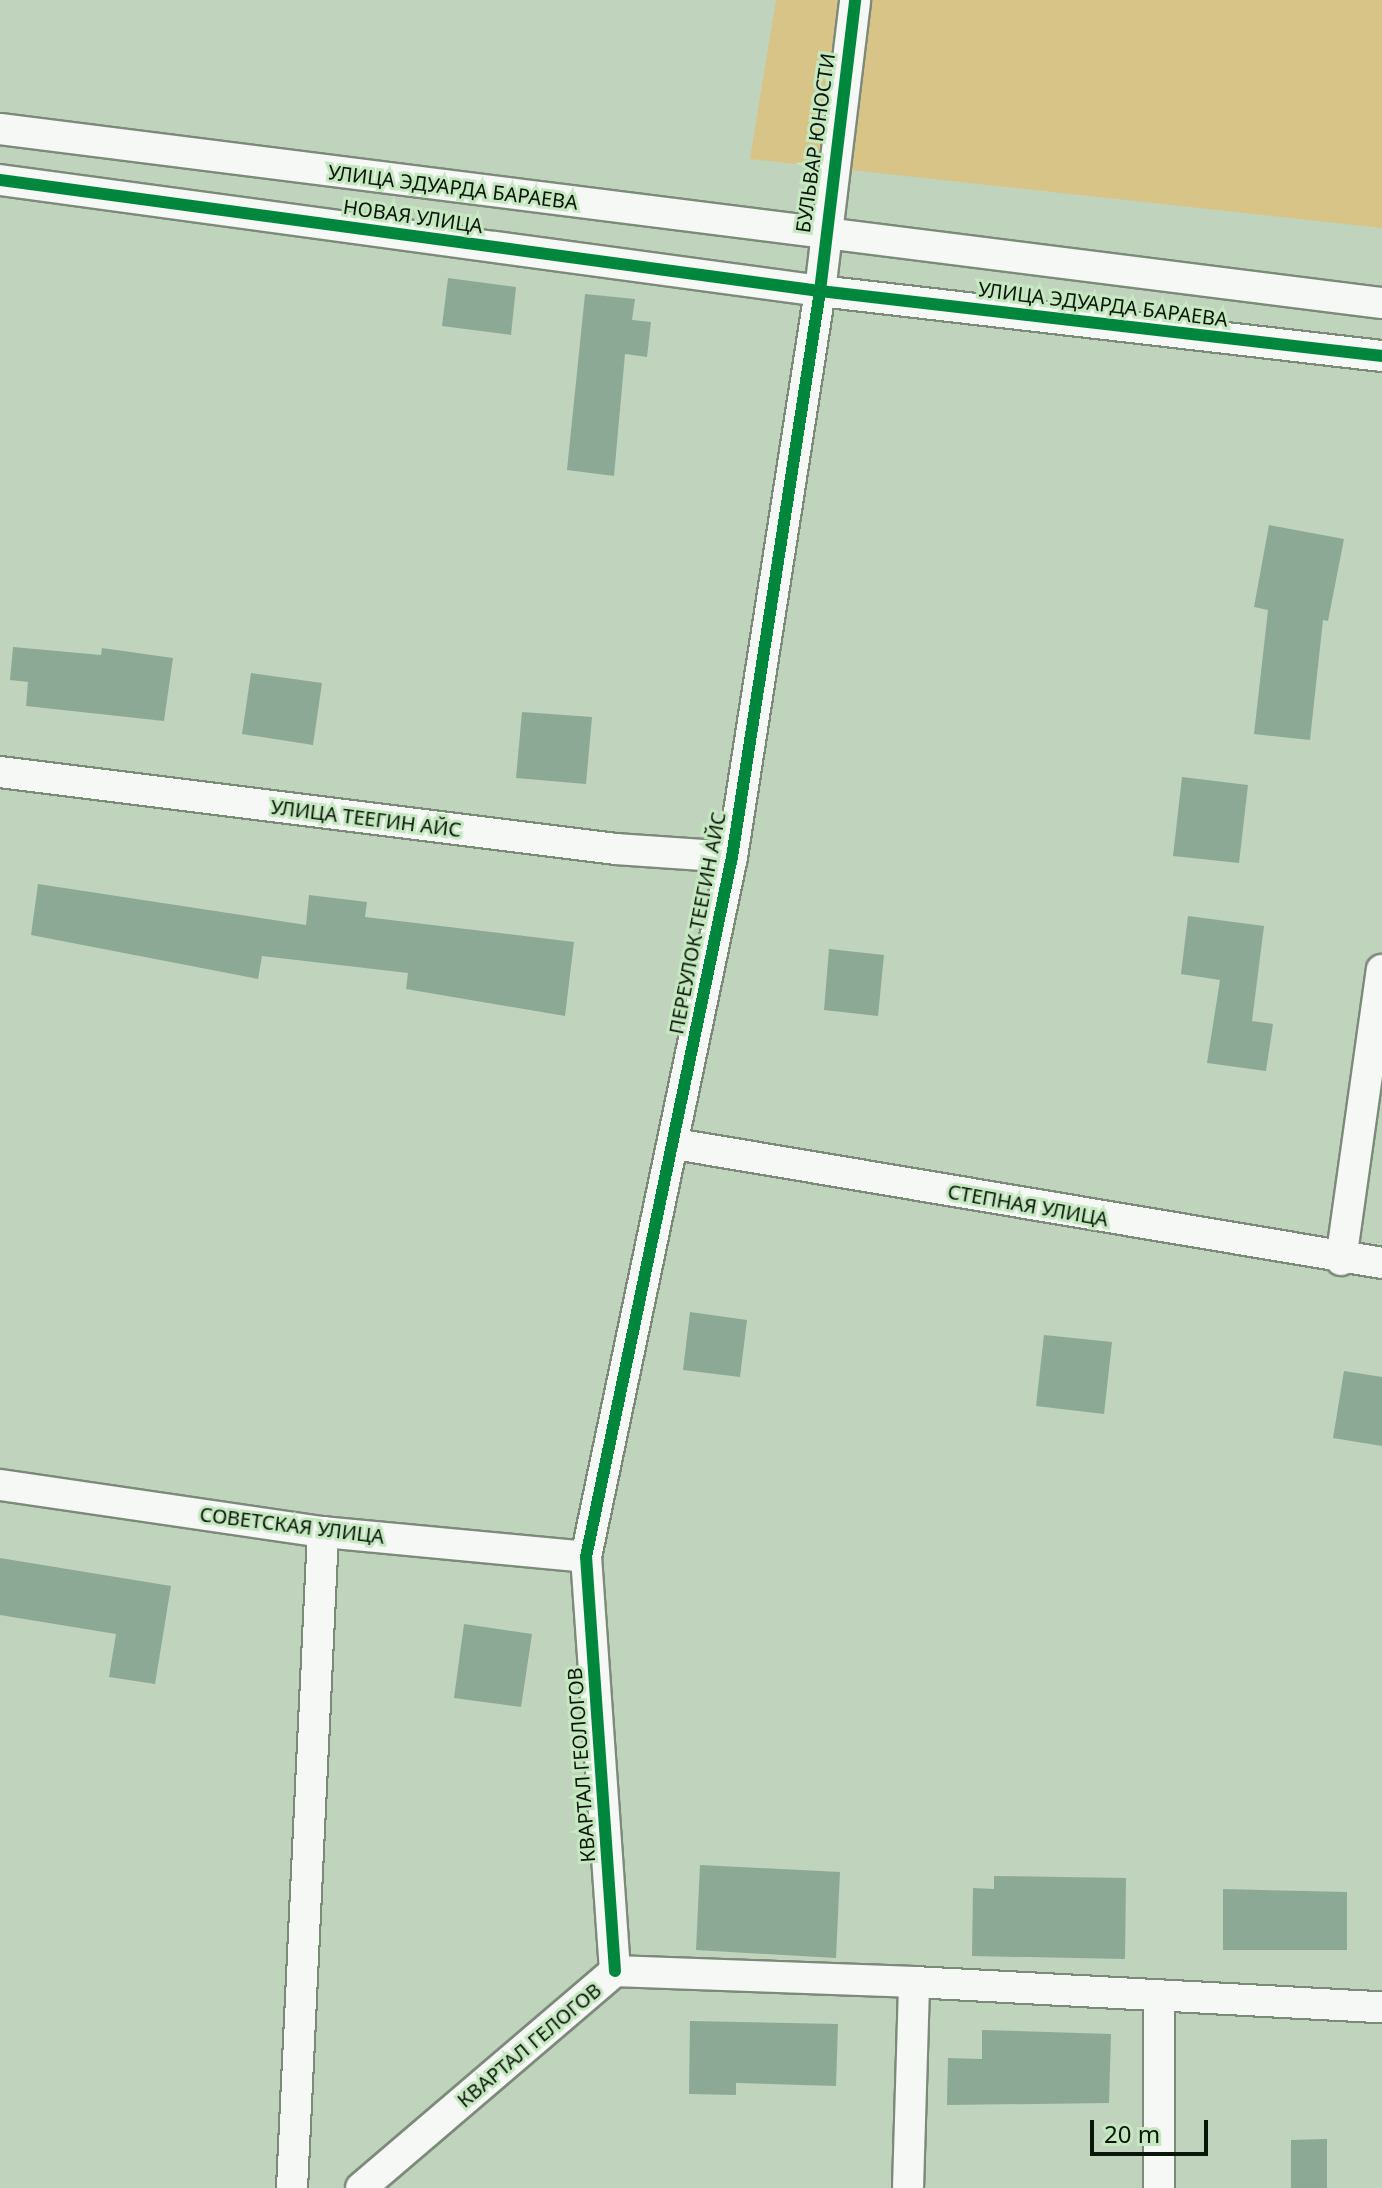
<!DOCTYPE html>
<meta charset="utf-8">
<style>
body{margin:0}
#map{position:relative;width:1382px;height:2188px;overflow:hidden;background:#c0d3bd;font-family:"Noto Sans",sans-serif}
div>[style]{position:absolute}
[style*='--x']{left:calc(var(--x)*1px);top:calc(var(--y)*1px);width:calc(var(--w)*1px);rotate:calc(var(--a)*1deg)}
.green>*{inset:0;background:#d7c486}
.building>*{inset:0;background:#8ca996}
.roads{filter:drop-shadow(2px 0 #7c8a7a) drop-shadow(-2px 0 #7c8a7a) drop-shadow(0 2px #7c8a7a) drop-shadow(0 -2px #7c8a7a)}
.minor>*{height:30px;margin:-15px;padding:0 15px;transform-origin:15px;border-radius:15px;background:#f6f8f5}
.cycleway>*{height:12px;margin:-6px;padding:0 6px;transform-origin:6px;border-radius:6px;background:#00873e}
span{translate:-50% -50%;white-space:nowrap;text-align:center;line-height:1.15;-webkit-text-stroke:6px #c6e8c1;paint-order:stroke}
.street-label{font-size:20px;color:#0a1609}
.scale{position:absolute;left:1090px;top:2120px;width:118px;height:36px;box-sizing:border-box;border:4px solid #0a1609;border-top:0;padding-left:10px;font-size:24px;line-height:28px;white-space:nowrap;color:#0a1609;-webkit-text-stroke:6px #c6e8c1;paint-order:stroke}
</style>
<div id="map">
<div class="green">
<div style="clip-path:polygon(776px 0,1382px 0,1382px 228px,750px 159px)"></div>
</div>
<div class="building">
<div style="clip-path:polygon(448px 278px,516px 287px,511px 335px,442px 326px)"></div>
<div style="clip-path:polygon(585px 294px,635px 299px,632px 320px,651px 322px,647px 357px,625px 354px,614px 476px,567px 470px)"></div>
<div style="clip-path:polygon(1269px 525px,1344px 539px,1328px 621px,1323px 620px,1310px 740px,1254px 734px,1268px 610px,1254px 607px)"></div>
<div style="clip-path:polygon(13px 647px,101px 655px,102px 648px,173px 658px,164px 721px,26px 706px,28px 682px,10px 680px)"></div>
<div style="clip-path:polygon(251px 673px,322px 683px,313px 745px,242px 734px)"></div>
<div style="clip-path:polygon(522px 712px,592px 717px,586px 784px,516px 778px)"></div>
<div style="clip-path:polygon(1182px 777px,1248px 785px,1239px 863px,1173px 856px)"></div>
<div style="clip-path:polygon(38px 884px,306px 925px,309px 895px,367px 902px,365px 917px,574px 942px,565px 1016px,406px 989px,408px 973px,262px 956px,258px 979px,31px 935px)"></div>
<div style="clip-path:polygon(1188px 916px,1264px 926px,1252px 1021px,1273px 1024px,1266px 1071px,1207px 1063px,1220px 980px,1181px 974px)"></div>
<div style="clip-path:polygon(829px 949px,884px 955px,878px 1016px,824px 1010px)"></div>
<div style="clip-path:polygon(690px 1312px,747px 1320px,740px 1377px,683px 1370px)"></div>
<div style="clip-path:polygon(1044px 1335px,1112px 1342px,1104px 1414px,1036px 1406px)"></div>
<div style="clip-path:polygon(1344px 1371px,1382px 1377px,1382px 1446px,1333px 1438px)"></div>
<div style="clip-path:polygon(0 1558px,171px 1586px,155px 1684px,109px 1677px,116px 1634px,0 1615px)"></div>
<div style="clip-path:polygon(464px 1624px,532px 1634px,521px 1707px,454px 1698px)"></div>
<div style="clip-path:polygon(700px 1865px,840px 1872px,836px 1958px,696px 1950px)"></div>
<div style="clip-path:polygon(994px 1876px,1126px 1878px,1125px 1959px,972px 1956px,973px 1888px,994px 1889px)"></div>
<div style="clip-path:polygon(1223px 1889px,1347px 1892px,1347px 1950px,1223px 1950px)"></div>
<div style="clip-path:polygon(690px 2021px,838px 2024px,836px 2086px,736px 2083px,736px 2095px,689px 2094px)"></div>
<div style="clip-path:polygon(982px 2030px,1111px 2034px,1109px 2103px,947px 2105px,948px 2058px,982px 2059px)"></div>
<div style="clip-path:polygon(1327px 2139px,1327px 2188px,1291px 2188px,1291px 2140px)"></div>
</div>
<div class="roads">
<div class="minor">
<div style="--x:0;--y:129;--w:1393;--a:7.18"></div>
<div style="--x:0;--y:180;--w:827;--a:7.71"></div>
<div style="--x:820;--y:291;--w:566;--a:6.6"></div>
<div style="--x:0;--y:772;--w:621;--a:7.13"></div>
<div style="--x:616;--y:849;--w:116;--a:3.9"></div>
<div style="--x:675;--y:1144;--w:717;--a:9.55"></div>
<div style="--x:1341;--y:1260;--w:293;--a:-82"></div>
<div style="--x:0;--y:1485;--w:326;--a:8.3"></div>
<div style="--x:323;--y:1532;--w:264;--a:5.4"></div>
<div style="--x:615;--y:1971;--w:415;--a:-94"></div>
<div style="--x:586;--y:1557;--w:715;--a:-78.22"></div>
<div style="--x:732;--y:857;--w:573;--a:-81.16"></div>
<div style="--x:820;--y:291;--w:293;--a:-83.1"></div>
<div style="--x:292;--y:2188;--w:657;--a:-87.29"></div>
<div style="--x:361;--y:2188;--w:334;--a:-40.5"></div>
<div style="--x:615;--y:1971;--w:299;--a:2.1"></div>
<div style="--x:908;--y:2188;--w:206;--a:-88.3"></div>
<div style="--x:914;--y:1982;--w:469;--a:3.1"></div>
<div style="--x:1159;--y:2188;--w:190;--a:-90"></div>
</div>
</div>
<div class="cycleway">
<div style="--x:0;--y:180;--w:827;--a:7.71"></div>
<div style="--x:820;--y:291;--w:566;--a:6.6"></div>
<div style="--x:615;--y:1971;--w:415;--a:-94"></div>
<div style="--x:586;--y:1557;--w:715;--a:-78.22"></div>
<div style="--x:732;--y:857;--w:573;--a:-81.16"></div>
<div style="--x:820;--y:291;--w:293;--a:-83.1"></div>
</div>
<div class="street-label">
<span style="left:815px;top:143px;rotate:-82deg">БУЛЬВАР ЮНОСТИ</span>
<span style="left:453px;top:187px;rotate:7deg">УЛИЦА ЭДУАРДА БАРАЕВА</span>
<span style="left:413px;top:216px;rotate:8deg">НОВАЯ УЛИЦА</span>
<span style="left:1103px;top:304px;rotate:7deg">УЛИЦА ЭДУАРДА БАРАЕВА</span>
<span style="left:366px;top:818px;rotate:7deg">УЛИЦА ТЕЕГИН АЙС</span>
<span style="left:697px;top:923px;rotate:-79deg">ПЕРЕУЛОК ТЕЕГИН АЙС</span>
<span style="left:1028px;top:1205px;rotate:10deg">СТЕПНАЯ УЛИЦА</span>
<span style="left:292px;top:1525px;rotate:7deg">СОВЕТСКАЯ УЛИЦА</span>
<span style="left:581px;top:1765px;rotate:-94deg">КВАРТАЛ ГЕОЛОГОВ</span>
<span style="left:529px;top:2045px;rotate:-40deg">КВАРТАЛ ГЕЛОГОВ</span>
</div>
<div class="scale">20 m</div>
</div>
